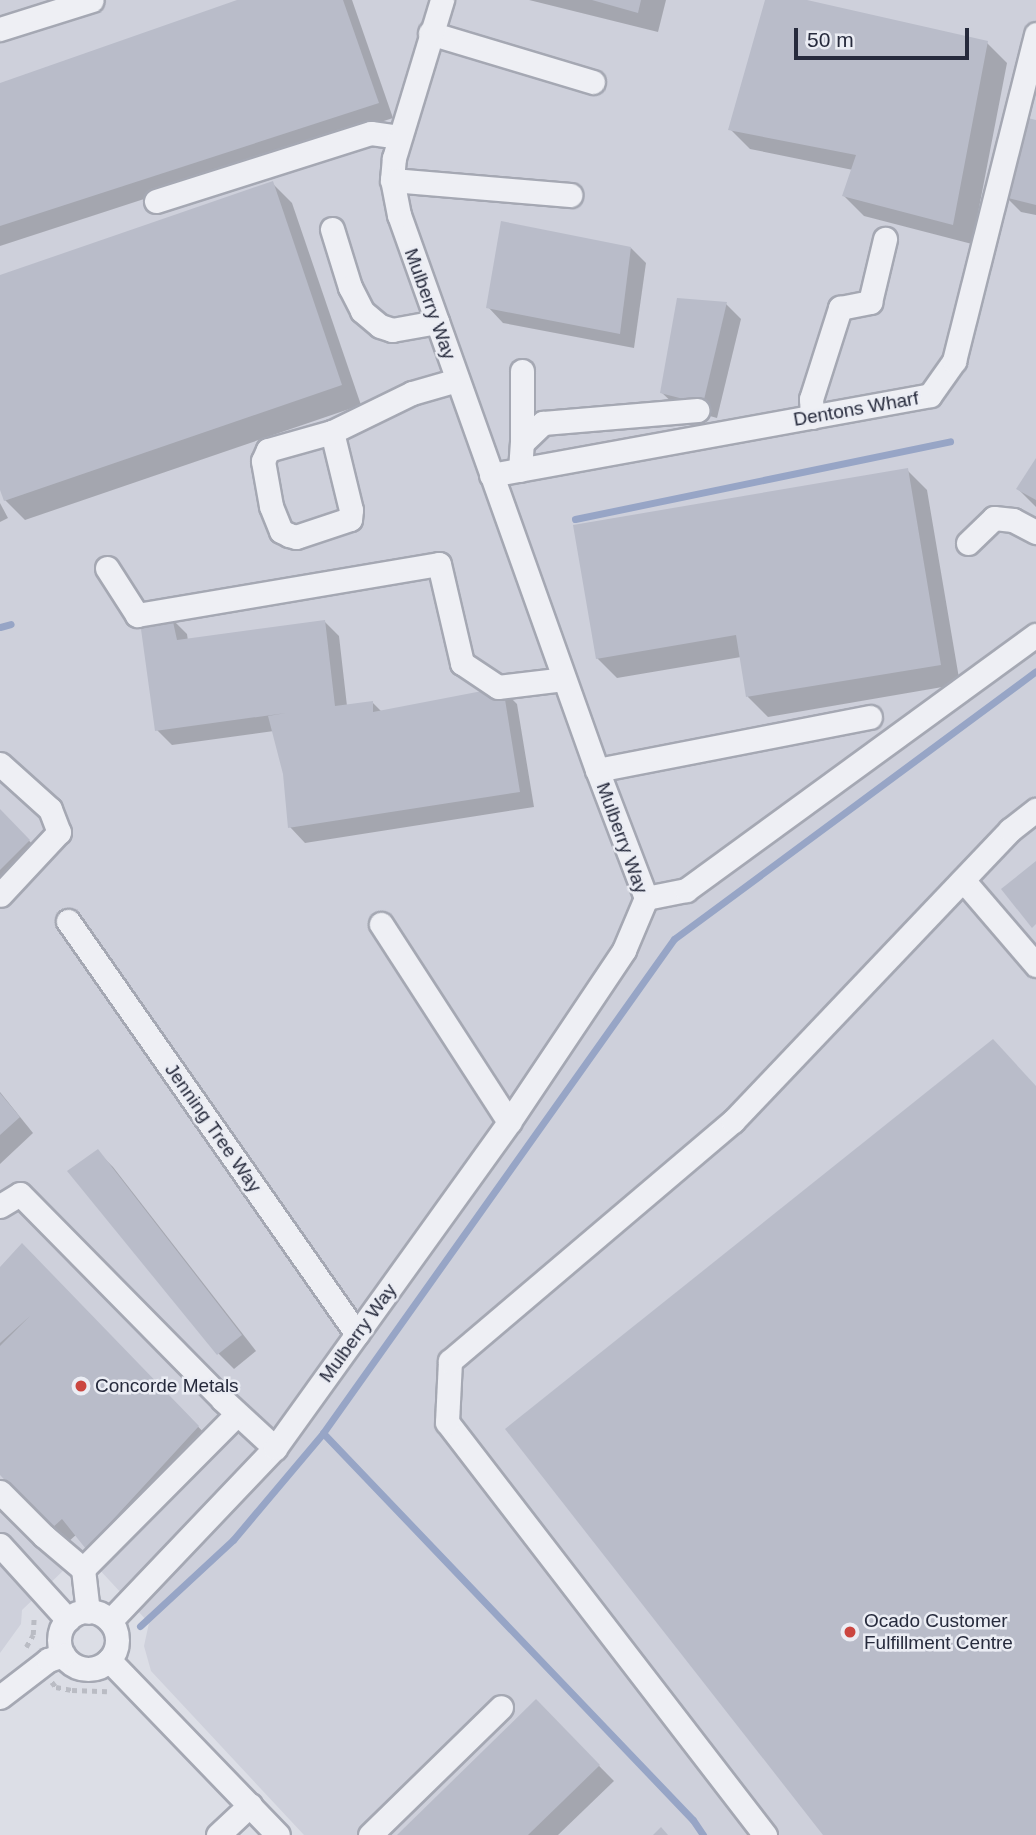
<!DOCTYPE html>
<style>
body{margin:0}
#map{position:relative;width:1036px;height:1835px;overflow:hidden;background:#dcdee6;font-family:Helvetica,sans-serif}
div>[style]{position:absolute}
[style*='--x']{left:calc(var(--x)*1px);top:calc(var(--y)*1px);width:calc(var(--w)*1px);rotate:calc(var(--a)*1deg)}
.built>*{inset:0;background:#ced0db}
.shadow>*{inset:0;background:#0003}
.stream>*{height:7px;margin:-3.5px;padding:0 3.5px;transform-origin:3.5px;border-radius:3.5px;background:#97a5c6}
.building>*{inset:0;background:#b9bcc9}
.path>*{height:4.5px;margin-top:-2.25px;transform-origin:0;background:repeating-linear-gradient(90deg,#babcc4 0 5px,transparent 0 10px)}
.roads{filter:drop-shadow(2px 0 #a5a8b3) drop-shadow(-2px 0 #a5a8b3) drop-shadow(0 2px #a5a8b3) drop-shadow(0 -2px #a5a8b3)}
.minor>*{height:23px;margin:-11.5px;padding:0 11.5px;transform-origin:11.5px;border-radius:11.5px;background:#eeeff4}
.minor>.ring{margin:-11.5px;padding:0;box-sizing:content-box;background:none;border:23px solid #eeeff4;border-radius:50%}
.dots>*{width:19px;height:19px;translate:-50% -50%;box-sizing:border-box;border:4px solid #ebedf4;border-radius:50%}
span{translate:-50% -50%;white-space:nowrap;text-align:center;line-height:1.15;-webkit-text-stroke:5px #ebedf4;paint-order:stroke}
.street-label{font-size:19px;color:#262a3c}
.poi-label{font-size:19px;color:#262a3c}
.left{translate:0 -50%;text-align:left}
.scale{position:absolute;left:794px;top:28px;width:175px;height:32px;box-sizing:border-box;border:4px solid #262a3c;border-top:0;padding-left:9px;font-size:21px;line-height:24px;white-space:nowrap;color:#262a3c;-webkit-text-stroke:5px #ebedf4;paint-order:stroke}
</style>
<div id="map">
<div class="built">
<div style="clip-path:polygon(0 0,1036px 0,1036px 1835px,304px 1835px,151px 1671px,144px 1646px,149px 1623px,97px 1567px,67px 1567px,22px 1610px,21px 1624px,0 1653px)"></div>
</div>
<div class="shadow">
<div style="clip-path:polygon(243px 0,352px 0,393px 118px,0 246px,0 85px)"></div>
<div style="clip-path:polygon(529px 0,666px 0,658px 32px)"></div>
<div style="clip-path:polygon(766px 0,799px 0,987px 43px,1007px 63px,972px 244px,864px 216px,844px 196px,853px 170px,750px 149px,730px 129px)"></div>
<div style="clip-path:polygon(1036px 122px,1036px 215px,1021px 212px,1006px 197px)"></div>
<div style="clip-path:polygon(272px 183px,292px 203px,361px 405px,25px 520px,5px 500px,0 485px,0 277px)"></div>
<div style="clip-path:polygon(631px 248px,646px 263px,634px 348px,503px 323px,488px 307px)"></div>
<div style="clip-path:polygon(726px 304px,741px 319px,717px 418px,677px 407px,661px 392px)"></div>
<div style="clip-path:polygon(1036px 461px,1036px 507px,1018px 489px)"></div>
<div style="clip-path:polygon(907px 470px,927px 490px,960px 684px,768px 717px,748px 697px,741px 657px,617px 678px,597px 658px)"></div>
<div style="clip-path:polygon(0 503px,8px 518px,0 522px)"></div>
<div style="clip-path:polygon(172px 619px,187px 634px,188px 641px,324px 621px,339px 636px,347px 706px,372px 702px,382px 712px,502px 689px,517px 704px,534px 807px,305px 843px,290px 827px,285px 774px,274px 731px,172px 745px,157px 730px)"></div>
<div style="clip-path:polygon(0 811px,44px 856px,0 900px)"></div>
<div style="clip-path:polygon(0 1092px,33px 1133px,0 1164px)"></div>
<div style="clip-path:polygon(98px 1152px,113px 1167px,256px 1351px,234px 1369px,219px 1354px)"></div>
<div style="clip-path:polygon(22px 1246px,213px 1442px,103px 1563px,77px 1534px,67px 1543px,0 1472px,0 1270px)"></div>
<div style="clip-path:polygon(536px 1702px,614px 1781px,558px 1835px,400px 1835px)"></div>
</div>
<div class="stream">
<div style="--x:575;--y:519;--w:383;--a:-11.7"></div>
<div style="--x:0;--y:627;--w:11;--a:-15"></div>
<div style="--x:323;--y:1433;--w:535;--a:46.29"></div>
<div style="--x:693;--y:1820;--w:18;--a:56"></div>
<div style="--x:140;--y:1626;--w:127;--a:-42.8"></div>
<div style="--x:233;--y:1540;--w:140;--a:-49.9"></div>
<div style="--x:323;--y:1433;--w:606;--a:-54.61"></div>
<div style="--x:674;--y:939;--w:450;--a:-36.5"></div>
</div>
<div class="building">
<div style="clip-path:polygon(237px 0,343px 0,379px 103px,0 226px,0 83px)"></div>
<div style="clip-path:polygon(592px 0,641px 0,638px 13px)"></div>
<div style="clip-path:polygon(765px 0,807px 0,988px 41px,953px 225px,842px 196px,856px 155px,728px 130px)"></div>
<div style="clip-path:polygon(1024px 117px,1036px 120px,1036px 205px,1004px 197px)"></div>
<div style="clip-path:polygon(273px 181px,342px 385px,4px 501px,0 490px,0 275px)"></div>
<div style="clip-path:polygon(501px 221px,631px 247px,620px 334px,486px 308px)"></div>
<div style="clip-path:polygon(677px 298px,727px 302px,703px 404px,660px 393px)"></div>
<div style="clip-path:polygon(1036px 458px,1036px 500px,1016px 489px)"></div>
<div style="clip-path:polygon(908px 468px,941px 665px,746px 697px,736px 635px,596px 659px,573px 525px)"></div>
<div style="clip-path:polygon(172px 617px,177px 640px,325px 620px,335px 706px,373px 701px,373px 712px,503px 687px,520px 792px,288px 828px,283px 774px,268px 716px,286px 713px,155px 731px,140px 622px)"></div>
<div style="clip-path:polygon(0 809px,30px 840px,0 870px)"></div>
<div style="clip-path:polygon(1036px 861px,1036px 924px,1032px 928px,1001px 889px)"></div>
<div style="clip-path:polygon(993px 1039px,1036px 1086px,1036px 1835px,823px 1835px,505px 1429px)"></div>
<div style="clip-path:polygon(0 1093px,20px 1117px,0 1135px)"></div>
<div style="clip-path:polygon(98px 1149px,242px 1335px,217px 1355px,67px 1171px)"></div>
<div style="clip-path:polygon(22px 1243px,199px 1426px,86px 1549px,62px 1519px,51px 1529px,0 1475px,0 1346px,30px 1316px,0 1343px,0 1267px)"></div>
<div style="clip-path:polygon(536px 1699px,600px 1765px,528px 1835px,397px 1835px)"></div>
<div style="clip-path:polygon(661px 1827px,668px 1835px,653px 1835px)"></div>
</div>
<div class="path">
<div style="--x:26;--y:1647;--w:14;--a:-60"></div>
<div style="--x:33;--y:1635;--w:19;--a:-87"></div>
<div style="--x:52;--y:1682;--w:6;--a:51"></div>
<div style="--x:56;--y:1687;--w:16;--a:11"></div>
<div style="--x:72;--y:1690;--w:35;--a:2"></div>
</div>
<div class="roads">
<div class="minor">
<div style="--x:0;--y:29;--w:96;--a:-17.5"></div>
<div style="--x:430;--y:33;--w:170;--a:16.7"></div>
<div style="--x:392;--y:180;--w:179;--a:4.8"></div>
<div style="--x:156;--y:201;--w:225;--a:-17.6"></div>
<div style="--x:371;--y:133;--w:28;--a:8"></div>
<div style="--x:332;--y:229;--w:61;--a:72.8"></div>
<div style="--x:350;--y:287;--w:27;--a:63"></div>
<div style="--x:362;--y:311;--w:23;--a:40"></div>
<div style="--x:380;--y:326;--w:13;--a:18"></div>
<div style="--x:392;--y:330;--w:46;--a:-10.1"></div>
<div style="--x:522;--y:371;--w:72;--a:90"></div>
<div style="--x:812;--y:417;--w:18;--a:-93"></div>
<div style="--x:811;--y:399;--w:96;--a:-72.3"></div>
<div style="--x:840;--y:308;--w:31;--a:-11"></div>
<div style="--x:870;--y:302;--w:65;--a:-76.6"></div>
<div style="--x:332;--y:432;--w:80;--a:76.3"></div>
<div style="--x:351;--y:510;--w:9;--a:96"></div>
<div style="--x:350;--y:519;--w:57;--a:161.6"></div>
<div style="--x:296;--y:537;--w:7;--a:-164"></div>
<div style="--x:289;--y:535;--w:9;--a:-153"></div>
<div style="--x:281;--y:531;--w:27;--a:-112"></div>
<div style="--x:271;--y:506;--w:46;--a:-100.1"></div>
<div style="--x:263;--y:461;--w:12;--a:-66"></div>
<div style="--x:268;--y:450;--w:66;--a:-15.7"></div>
<div style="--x:332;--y:432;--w:89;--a:-26"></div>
<div style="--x:412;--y:393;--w:47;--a:-16.1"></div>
<div style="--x:520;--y:470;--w:27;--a:-86"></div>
<div style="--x:522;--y:443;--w:29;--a:-44"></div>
<div style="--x:543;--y:423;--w:155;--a:-4.8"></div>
<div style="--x:491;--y:475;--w:446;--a:-10.3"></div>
<div style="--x:930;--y:395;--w:42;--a:-54.8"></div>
<div style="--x:954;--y:361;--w:337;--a:-75.9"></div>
<div style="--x:968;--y:543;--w:36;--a:-44"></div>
<div style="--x:994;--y:518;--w:19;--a:6"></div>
<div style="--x:1013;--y:520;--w:26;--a:28"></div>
<div style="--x:107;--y:568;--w:56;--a:57.4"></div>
<div style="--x:137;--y:615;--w:306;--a:-9.6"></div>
<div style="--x:439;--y:564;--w:102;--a:76.9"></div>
<div style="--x:462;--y:663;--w:43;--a:33.7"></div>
<div style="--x:498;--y:687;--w:66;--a:-6.9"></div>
<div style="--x:0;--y:764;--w:67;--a:42"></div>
<div style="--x:50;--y:809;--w:25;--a:69"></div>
<div style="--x:59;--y:832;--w:86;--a:133.1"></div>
<div style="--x:597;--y:770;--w:278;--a:-11"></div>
<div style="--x:963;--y:880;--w:112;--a:49.3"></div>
<div style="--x:646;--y:898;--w:41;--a:-11.3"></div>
<div style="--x:686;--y:890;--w:433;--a:-36.1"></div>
<div style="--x:68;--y:921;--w:504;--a:55.02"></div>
<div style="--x:381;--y:924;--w:236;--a:57.1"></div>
<div style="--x:0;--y:1206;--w:23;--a:-31"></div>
<div style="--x:20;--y:1194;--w:289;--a:45.4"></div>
<div style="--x:223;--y:1400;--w:71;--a:42.7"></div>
<div style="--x:0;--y:1492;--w:62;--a:45"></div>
<div style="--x:44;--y:1536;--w:51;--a:40.2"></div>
<div style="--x:83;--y:1569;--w:43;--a:83.4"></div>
<div style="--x:0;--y:1545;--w:101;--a:47.8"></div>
<div style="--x:83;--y:1569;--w:218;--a:-45.2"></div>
<div class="ring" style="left:59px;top:1611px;width:35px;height:35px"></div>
<div style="--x:110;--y:1621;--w:239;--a:-46.4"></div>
<div style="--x:275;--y:1448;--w:401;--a:-54.3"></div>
<div style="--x:509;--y:1122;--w:207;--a:-56.2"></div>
<div style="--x:624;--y:950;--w:56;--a:-67.1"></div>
<div style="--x:646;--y:898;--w:137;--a:-110.9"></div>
<div style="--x:597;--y:770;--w:589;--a:-109.63"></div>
<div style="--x:399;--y:215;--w:36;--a:-101"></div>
<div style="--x:392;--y:180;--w:22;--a:-85"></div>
<div style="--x:394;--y:158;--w:165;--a:-73.1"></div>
<div style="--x:109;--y:1660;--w:243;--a:46"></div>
<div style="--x:0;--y:1697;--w:61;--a:-37.6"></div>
<div style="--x:48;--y:1660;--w:16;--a:-18"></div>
<div style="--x:218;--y:1835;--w:44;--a:-43.2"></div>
<div style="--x:370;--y:1835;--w:183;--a:-44.3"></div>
<div style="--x:765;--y:1835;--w:521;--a:-127.6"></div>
<div style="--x:447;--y:1422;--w:61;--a:-87.2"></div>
<div style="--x:450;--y:1361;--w:371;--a:-40.3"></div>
<div style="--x:733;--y:1121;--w:402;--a:-46.4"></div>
<div style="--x:1010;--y:830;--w:33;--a:-38"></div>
</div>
</div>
<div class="dots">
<div style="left:81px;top:1386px;background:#cb4640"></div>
<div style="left:850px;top:1632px;background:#cb4640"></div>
</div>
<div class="street-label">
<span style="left:430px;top:304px;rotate:70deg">Mulberry Way</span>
<span style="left:856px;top:409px;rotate:-10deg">Dentons Wharf</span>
<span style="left:622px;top:838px;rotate:70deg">Mulberry Way</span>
<span style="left:213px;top:1128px;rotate:55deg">Jenning Tree Way</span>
<span style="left:358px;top:1333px;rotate:-54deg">Mulberry Way</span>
</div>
<div class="poi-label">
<span class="left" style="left:95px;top:1386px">Concorde Metals</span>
<span class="left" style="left:864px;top:1632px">Ocado Customer<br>Fulfillment Centre</span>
</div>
<div class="scale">50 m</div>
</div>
